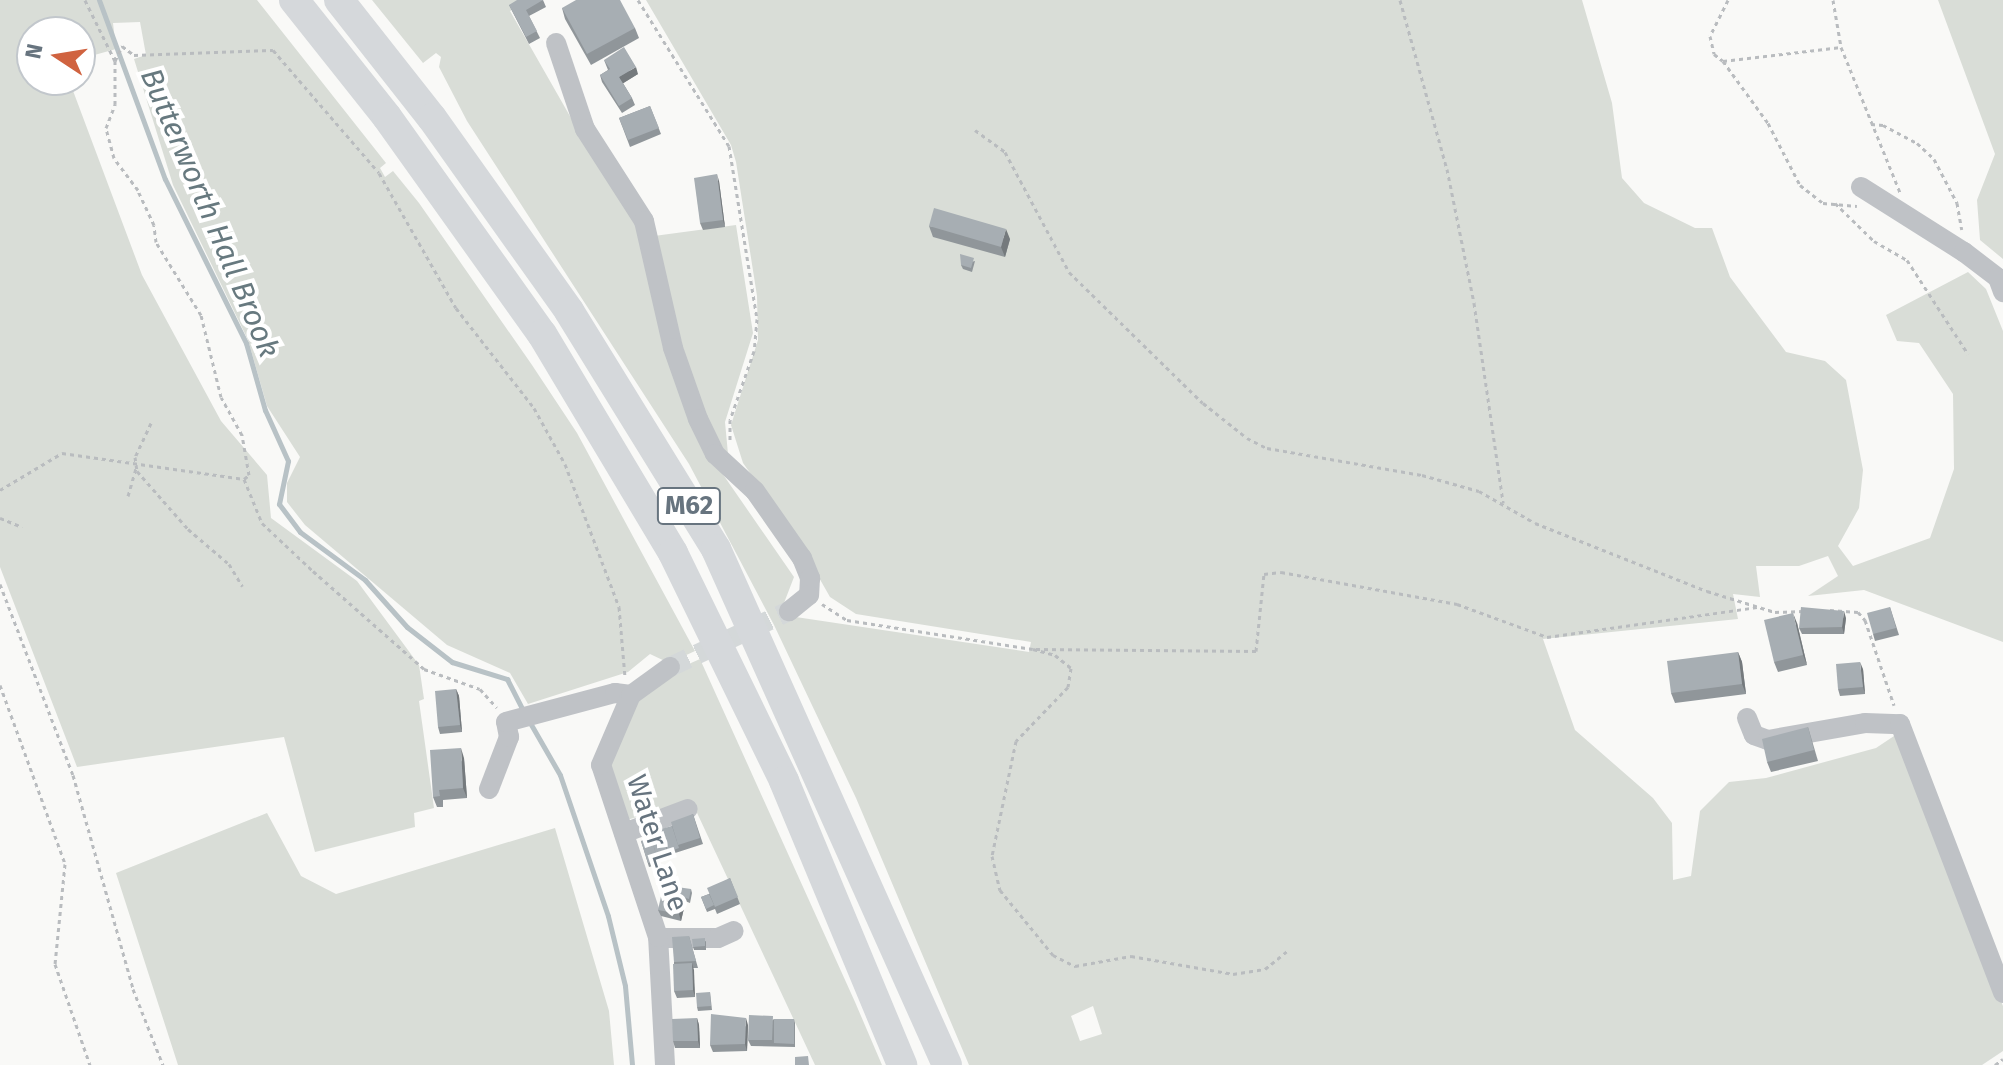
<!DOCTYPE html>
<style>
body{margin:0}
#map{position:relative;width:2003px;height:1065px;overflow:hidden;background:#f9f9f7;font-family:"Fira Sans",sans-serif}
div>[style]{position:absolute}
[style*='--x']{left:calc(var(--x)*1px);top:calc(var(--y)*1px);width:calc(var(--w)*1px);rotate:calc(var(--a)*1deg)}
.green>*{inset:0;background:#d9ddd7}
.stream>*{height:5px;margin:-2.5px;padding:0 2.5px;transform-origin:2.5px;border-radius:2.5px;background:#b8c2c6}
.minor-tunnel>*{height:20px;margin-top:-10px;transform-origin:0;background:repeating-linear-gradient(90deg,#d4d8d9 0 20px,transparent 0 30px)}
.path>*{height:3px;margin-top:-1.5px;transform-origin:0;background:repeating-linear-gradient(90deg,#b9bcbf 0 4px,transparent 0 8px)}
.minor>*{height:20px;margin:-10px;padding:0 10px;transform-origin:10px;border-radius:10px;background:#bfc2c6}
.highway>*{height:30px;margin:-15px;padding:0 15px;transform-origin:15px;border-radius:15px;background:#d5d8db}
.wall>*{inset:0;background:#90969a}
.shaded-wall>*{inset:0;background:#757a7d}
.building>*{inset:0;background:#a7aeb3}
span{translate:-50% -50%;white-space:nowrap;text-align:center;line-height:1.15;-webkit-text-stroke:8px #fff;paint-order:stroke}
.shield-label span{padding:2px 6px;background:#fff;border:2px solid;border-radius:6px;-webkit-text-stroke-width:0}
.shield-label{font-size:26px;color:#67747f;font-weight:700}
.street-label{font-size:28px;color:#67747f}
.water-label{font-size:30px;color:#67797f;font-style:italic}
.north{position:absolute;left:16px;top:16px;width:80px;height:80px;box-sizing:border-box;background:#fff;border:2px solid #c2c7cc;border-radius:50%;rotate:282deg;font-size:22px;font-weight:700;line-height:32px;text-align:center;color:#67747f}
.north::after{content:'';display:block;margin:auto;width:28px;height:36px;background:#d06340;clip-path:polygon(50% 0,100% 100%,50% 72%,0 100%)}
</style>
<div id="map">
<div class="green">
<div style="clip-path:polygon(0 0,257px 0,386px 163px,380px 168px,385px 177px,393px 171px,419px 203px,532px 365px,577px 433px,695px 651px,669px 663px,650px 654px,628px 672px,528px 704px,510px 673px,447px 645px,305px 525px,287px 502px,287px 483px,300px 457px,267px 406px,248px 340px,173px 185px,134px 59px,146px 55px,140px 22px,113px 23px,116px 49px,80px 59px,80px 32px,32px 32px,32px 80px,69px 80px,142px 275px,221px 421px,267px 475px,271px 518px,357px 581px,419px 665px,424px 699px,419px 701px,434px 808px,414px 813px,415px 827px,315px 852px,284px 737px,77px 767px,0 567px)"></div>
<div style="clip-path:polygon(evenodd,372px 0,529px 0,510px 11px,583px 139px,625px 196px,722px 473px,794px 577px,784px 603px,789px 616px,1029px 652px,1031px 642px,856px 614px,830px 597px,797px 539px,743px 463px,731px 425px,758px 340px,757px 296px,736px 162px,731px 145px,646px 0,1582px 0,1612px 103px,1622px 178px,1644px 203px,1695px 228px,1712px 228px,1730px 277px,1786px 352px,1825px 361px,1846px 380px,1863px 470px,1859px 508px,1838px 546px,1853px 566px,1930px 538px,1954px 469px,1953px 394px,1919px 343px,1897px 341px,1886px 315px,1968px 272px,1986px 289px,2003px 331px,2003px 642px,1864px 590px,1808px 596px,1838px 576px,1828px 556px,1799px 566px,1756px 566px,1760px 597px,1733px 594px,1738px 619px,1543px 639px,1575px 730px,1653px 798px,1672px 823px,1673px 880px,1691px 876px,1700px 811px,1729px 782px,1766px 778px,1876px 748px,1897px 734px,2003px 1006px,2003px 1051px,1982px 1065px,969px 1065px,856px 798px,774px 625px,689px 464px,467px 121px,439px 67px,441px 57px,436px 53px,423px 63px,372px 0,1093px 1006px,1102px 1034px,1080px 1041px,1071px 1016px,1093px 1006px)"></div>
<div style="clip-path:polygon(1938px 0,2003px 0,2003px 259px,1980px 240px,1977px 200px,1995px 154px)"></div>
<div style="clip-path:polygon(736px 225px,753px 333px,725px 422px,728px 454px,740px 474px,700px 413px,654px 236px)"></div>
<div style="clip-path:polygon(700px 659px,855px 1002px,882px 1065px,815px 1065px,691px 800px,627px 820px,606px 758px,631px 706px,673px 671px)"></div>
<div style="clip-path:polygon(267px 813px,301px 876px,336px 894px,555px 828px,609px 1011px,614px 1065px,178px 1065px,116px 873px)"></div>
</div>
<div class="stream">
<div style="--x:99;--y:0;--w:191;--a:69.8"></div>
<div style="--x:165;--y:179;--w:183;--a:63.7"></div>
<div style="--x:246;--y:343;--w:70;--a:74.2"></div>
<div style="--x:265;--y:410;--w:56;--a:65.7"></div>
<div style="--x:288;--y:461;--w:44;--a:101.8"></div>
<div style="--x:279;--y:504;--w:35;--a:53"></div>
<div style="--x:300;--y:532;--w:81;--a:36.4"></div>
<div style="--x:365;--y:580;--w:63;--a:48.2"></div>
<div style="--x:407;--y:627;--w:57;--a:37.9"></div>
<div style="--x:452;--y:662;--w:58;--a:17.2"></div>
<div style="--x:507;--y:679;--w:38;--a:63"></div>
<div style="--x:529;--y:721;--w:62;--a:60.1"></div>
<div style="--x:560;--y:775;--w:149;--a:71.2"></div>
<div style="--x:608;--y:916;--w:72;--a:76.3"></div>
<div style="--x:625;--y:986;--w:79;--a:84.9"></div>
</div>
<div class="minor-tunnel">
<div style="--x:670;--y:667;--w:132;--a:-25.2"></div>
</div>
<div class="path">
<div style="--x:638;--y:0;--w:172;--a:58.1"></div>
<div style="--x:729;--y:146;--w:175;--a:80.8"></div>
<div style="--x:757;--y:319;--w:32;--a:95"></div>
<div style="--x:754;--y:351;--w:73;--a:109.2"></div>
<div style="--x:730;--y:420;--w:23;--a:90"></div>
<div style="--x:1400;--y:0;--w:175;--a:74.5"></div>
<div style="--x:1447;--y:169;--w:137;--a:78.6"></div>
<div style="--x:1474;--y:303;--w:202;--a:81.7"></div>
<div style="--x:1728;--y:0;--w:40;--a:116.6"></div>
<div style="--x:1710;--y:36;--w:18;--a:77"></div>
<div style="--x:1714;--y:54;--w:11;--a:38"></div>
<div style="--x:1723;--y:61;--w:119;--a:-6.8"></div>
<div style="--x:1833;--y:0;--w:48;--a:80.3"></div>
<div style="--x:1841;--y:47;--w:157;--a:67.9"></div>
<div style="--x:115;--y:61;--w:17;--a:-65"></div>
<div style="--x:122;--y:46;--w:15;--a:37"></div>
<div style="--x:134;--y:55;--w:139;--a:-2.1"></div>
<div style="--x:273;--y:50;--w:162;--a:49.2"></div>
<div style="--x:379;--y:173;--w:155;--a:60.3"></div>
<div style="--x:456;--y:308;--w:127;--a:52"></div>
<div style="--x:534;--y:408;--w:64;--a:61"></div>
<div style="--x:565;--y:464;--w:153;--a:69.3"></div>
<div style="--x:619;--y:607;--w:70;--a:85.1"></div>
<div style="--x:1723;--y:61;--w:77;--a:54"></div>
<div style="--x:1768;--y:123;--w:70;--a:62.7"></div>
<div style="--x:1800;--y:185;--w:29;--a:38"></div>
<div style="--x:1823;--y:203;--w:34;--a:5"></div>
<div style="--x:1871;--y:124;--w:12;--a:5"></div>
<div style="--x:1883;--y:125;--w:38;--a:28"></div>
<div style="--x:1917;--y:143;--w:23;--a:43"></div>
<div style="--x:1934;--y:159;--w:50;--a:62.4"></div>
<div style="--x:1957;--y:203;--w:27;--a:80"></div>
<div style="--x:975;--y:130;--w:37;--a:36"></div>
<div style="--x:1005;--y:152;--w:136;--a:61.9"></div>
<div style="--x:1069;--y:272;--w:187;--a:44.4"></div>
<div style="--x:1203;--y:403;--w:56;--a:38.5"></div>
<div style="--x:1247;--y:438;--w:22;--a:27"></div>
<div style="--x:1267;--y:448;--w:157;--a:9.9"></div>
<div style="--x:1422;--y:475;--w:59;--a:15.7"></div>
<div style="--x:1479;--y:491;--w:64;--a:29.7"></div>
<div style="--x:1535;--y:523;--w:185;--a:21.6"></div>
<div style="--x:1707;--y:591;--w:71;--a:17.2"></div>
<div style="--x:1775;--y:612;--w:28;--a:-2"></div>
<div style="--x:1835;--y:203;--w:54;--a:44.3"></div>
<div style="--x:1874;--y:241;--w:38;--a:30"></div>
<div style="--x:1907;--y:260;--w:112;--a:57"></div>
<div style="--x:151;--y:423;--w:38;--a:115"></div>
<div style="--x:135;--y:457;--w:14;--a:82"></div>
<div style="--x:137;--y:471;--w:77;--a:48.7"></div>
<div style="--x:188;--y:529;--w:54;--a:40.5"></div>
<div style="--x:229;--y:564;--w:26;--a:59"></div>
<div style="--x:244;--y:479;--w:48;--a:67.8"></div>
<div style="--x:262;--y:523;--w:70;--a:43.3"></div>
<div style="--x:313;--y:571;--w:148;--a:41.4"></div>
<div style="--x:424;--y:669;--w:59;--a:19.7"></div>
<div style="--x:480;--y:689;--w:25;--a:48"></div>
<div style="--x:0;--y:490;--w:72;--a:-30.8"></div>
<div style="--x:62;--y:453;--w:184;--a:8.1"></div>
<div style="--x:244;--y:479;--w:6;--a:-39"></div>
<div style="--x:249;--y:475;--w:41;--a:-99.9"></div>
<div style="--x:242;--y:435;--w:43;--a:-118.9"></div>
<div style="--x:221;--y:397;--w:84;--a:-103.7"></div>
<div style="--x:201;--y:315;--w:86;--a:-121.7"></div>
<div style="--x:156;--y:242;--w:17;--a:-97"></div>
<div style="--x:154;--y:225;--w:38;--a:-115"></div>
<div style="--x:138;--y:190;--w:40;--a:-127"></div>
<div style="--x:114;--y:158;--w:31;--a:-105"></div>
<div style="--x:106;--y:128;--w:26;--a:-69"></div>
<div style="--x:115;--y:104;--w:43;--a:-90"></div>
<div style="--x:115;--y:61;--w:68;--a:-116.2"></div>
<div style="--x:128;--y:496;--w:29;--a:-74"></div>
<div style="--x:0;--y:518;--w:24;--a:22"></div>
<div style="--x:0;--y:584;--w:204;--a:69.1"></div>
<div style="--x:73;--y:775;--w:222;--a:74.3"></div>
<div style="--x:133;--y:989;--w:82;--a:68.5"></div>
<div style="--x:822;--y:604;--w:30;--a:33"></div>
<div style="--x:847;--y:620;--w:188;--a:8.9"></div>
<div style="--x:1033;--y:649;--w:23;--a:15"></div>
<div style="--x:1055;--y:655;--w:21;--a:39"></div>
<div style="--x:1071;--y:668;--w:19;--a:99"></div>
<div style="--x:1068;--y:687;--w:75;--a:133.9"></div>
<div style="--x:1016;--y:741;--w:117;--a:101.8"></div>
<div style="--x:992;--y:856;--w:35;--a:77"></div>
<div style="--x:1000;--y:890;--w:84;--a:50.8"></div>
<div style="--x:1053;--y:955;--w:25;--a:27"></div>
<div style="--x:1075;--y:966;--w:57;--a:-10.1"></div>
<div style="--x:1131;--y:956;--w:104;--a:10"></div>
<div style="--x:1233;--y:974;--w:32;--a:-9"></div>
<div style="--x:1265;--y:969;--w:28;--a:-39"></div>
<div style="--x:1830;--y:610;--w:28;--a:4"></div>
<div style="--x:1858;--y:612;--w:11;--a:49"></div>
<div style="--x:1865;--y:620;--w:90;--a:71.2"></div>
<div style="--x:1036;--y:649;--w:220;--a:0.5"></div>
<div style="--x:1256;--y:651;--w:77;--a:-84.1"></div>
<div style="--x:1264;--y:574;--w:17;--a:-7"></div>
<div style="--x:1281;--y:572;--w:179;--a:10.3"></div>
<div style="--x:1457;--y:604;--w:96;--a:20.1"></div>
<div style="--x:1547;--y:637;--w:212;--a:-8.1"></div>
<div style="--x:0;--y:685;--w:190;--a:70"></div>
<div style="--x:65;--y:864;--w:100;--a:95.7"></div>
<div style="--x:55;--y:964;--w:107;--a:70.9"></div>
<div style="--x:1995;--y:1065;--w:10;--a:-37"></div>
</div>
<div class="minor">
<div style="--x:556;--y:43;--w:91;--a:71.4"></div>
<div style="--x:585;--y:129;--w:109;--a:57.3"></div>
<div style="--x:644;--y:221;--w:130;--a:77.1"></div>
<div style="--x:673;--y:348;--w:75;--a:70.6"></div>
<div style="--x:698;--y:419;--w:39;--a:64"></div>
<div style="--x:715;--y:454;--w:54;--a:42.8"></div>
<div style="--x:755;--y:491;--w:82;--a:55"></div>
<div style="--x:802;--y:558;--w:22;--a:68"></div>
<div style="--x:810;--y:578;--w:17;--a:93"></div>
<div style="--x:809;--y:595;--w:26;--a:141"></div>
<div style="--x:1861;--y:187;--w:122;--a:32.3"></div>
<div style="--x:1964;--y:252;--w:43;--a:37.4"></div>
<div style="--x:1998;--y:278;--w:15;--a:70"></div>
<div style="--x:1747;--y:718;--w:18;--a:68"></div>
<div style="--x:1754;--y:735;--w:15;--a:20"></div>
<div style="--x:1768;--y:740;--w:98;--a:-9.9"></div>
<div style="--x:1865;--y:723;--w:35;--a:2"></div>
<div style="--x:1900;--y:724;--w:288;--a:69"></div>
<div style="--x:489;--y:789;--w:56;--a:-69"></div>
<div style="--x:509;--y:737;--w:15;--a:-101"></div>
<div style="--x:506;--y:722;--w:113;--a:-14.9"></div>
<div style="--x:615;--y:693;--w:16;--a:7"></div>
<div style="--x:624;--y:833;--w:68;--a:-20.6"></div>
<div style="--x:662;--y:938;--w:56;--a:0"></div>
<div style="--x:718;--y:938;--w:17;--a:-24"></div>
<div style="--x:665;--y:1065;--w:128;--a:-93.1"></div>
<div style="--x:658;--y:937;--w:181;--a:-108.3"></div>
<div style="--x:601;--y:765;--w:76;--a:-66.8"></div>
<div style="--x:631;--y:695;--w:48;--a:-35.7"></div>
</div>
<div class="highway">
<div style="--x:294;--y:0;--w:149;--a:51.5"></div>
<div style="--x:387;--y:117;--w:267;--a:54.5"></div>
<div style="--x:542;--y:334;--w:255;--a:59.1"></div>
<div style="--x:673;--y:553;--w:254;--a:64"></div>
<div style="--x:784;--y:781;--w:308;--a:67.4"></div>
<div style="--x:339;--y:0;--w:150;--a:51.8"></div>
<div style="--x:432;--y:118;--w:237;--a:54.6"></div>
<div style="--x:569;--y:311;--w:280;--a:58.3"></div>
<div style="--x:716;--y:549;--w:565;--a:65.88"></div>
</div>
<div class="wall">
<div style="clip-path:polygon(543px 0,546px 7px,529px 16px,540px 38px,529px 44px,509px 5px)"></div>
<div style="clip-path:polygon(562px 8px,635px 28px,639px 38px,591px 65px,565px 19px)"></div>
<div style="clip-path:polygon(604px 60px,638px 74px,623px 83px,632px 98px,635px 105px,622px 113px,602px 82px,600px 75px,608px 70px)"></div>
<div style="clip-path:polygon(650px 106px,661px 134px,630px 147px,619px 118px)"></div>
<div style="clip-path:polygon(719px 181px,725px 227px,703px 230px,700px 223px)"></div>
<div style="clip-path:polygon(929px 226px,1010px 239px,1005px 257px,933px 237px)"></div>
<div style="clip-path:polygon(975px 261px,972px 272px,963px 269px,961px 265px)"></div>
<div style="clip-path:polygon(1890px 607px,1899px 635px,1875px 641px,1873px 634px)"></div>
<div style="clip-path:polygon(1846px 618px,1844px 634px,1802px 634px,1799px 628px)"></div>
<div style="clip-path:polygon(1797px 623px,1807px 665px,1778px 672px,1774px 662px)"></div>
<div style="clip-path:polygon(1738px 652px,1742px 662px,1746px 694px,1675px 703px,1671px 693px)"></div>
<div style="clip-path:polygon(1863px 669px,1865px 694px,1840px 696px,1838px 689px)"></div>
<div style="clip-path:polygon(456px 689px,459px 696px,462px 732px,440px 734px,438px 727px)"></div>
<div style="clip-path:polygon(1808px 727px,1818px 761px,1771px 772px,1767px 762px)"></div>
<div style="clip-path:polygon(464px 758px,467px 798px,443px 800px,443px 807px,437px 807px,433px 797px)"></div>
<div style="clip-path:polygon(693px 814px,703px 844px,669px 855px,670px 858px,659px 861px,660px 864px,649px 867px,641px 841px,651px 838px)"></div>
<div style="clip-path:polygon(730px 878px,740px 904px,717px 914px,715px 909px,707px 912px,701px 897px,709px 894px)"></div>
<div style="clip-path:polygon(691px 889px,692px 893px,690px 903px,685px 901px,685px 904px,681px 921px,661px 916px,658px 910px,676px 895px)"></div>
<div style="clip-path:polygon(689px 936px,698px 968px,693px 968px,695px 997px,677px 998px,674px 991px,674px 962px)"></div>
<div style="clip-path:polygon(706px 941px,706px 950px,694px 950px,693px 947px)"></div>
<div style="clip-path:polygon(710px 992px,712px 1010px,698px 1011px,697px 1007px)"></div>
<div style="clip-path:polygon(697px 1018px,699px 1025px,700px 1048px,675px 1048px,673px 1041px)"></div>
<div style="clip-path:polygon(774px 1019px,794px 1019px,795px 1023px,795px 1047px,751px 1046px,748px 1040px)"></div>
<div style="clip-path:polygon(748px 1025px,747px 1051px,713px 1052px,710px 1045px)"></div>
</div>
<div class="shaded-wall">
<div style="clip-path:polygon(636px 67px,638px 74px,622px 84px,619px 77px)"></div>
<div style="clip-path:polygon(717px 174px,719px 181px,725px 227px,723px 220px)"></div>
<div style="clip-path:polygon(1006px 229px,1010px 239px,1005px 257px,1001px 247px)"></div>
<div style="clip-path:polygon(1844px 611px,1846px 618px,1844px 634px,1842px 627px)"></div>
<div style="clip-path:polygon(1793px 613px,1797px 623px,1807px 665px,1803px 655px)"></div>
<div style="clip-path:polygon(1738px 652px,1742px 662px,1746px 694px,1742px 684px)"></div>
<div style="clip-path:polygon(1860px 662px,1863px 669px,1865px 694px,1863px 687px)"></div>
<div style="clip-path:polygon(456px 689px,459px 696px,462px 732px,460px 725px)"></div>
<div style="clip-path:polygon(461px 748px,464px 758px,467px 798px,463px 788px)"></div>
<div style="clip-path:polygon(683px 897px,685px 904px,681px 921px,679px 914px)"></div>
<div style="clip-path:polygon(692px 963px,694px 970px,695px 997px,693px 990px)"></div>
<div style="clip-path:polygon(697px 1018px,699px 1025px,700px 1048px,698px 1041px)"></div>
<div style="clip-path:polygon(746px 1018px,748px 1025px,747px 1051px,745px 1044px)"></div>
</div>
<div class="building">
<div style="clip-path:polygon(517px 0,543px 0,526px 10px,537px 31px,526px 37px,509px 5px)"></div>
<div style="clip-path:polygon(576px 0,620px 0,635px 28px,587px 54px,562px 8px)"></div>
<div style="clip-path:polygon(624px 47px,636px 67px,619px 77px,632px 98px,619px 106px,600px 75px,610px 69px,604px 60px)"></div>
<div style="clip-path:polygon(650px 106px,659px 128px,628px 140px,619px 118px)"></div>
<div style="clip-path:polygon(717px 174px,723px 220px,700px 223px,694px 178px)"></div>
<div style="clip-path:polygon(934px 208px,1006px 229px,1001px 247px,929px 226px)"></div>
<div style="clip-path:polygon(960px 254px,974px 258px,971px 268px,961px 265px)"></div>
<div style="clip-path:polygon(1801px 607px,1844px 611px,1842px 627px,1799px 628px)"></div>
<div style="clip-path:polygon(1890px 607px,1896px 628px,1873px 634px,1867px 613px)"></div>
<div style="clip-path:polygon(1793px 613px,1803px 655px,1774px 662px,1764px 620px)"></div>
<div style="clip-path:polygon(1738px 652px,1742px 684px,1671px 693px,1667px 661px)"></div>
<div style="clip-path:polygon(1860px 662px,1863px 687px,1838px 689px,1836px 664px)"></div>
<div style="clip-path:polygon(456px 689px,460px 725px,438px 727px,435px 691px)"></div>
<div style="clip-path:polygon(1808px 727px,1814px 750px,1767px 762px,1762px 739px)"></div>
<div style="clip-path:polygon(461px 748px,463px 788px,439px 790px,440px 796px,433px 797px,430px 750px)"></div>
<div style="clip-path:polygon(693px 814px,700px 838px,678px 845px,671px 822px)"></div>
<div style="clip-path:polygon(672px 826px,679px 848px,668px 852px,661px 829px)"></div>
<div style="clip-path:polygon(661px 828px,667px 851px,656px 854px,649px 831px)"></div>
<div style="clip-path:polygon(651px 838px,658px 860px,648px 863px,641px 841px)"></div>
<div style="clip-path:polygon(730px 878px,738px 897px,715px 907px,707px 888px)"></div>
<div style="clip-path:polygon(677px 887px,691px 889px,689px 899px,676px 895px)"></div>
<div style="clip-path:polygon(662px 892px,683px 897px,679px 914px,658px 910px)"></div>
<div style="clip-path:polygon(709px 894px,714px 905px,706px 909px,701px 897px)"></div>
<div style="clip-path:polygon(689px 936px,696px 961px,674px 962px,672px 937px)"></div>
<div style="clip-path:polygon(705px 938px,705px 946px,693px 947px,692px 939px)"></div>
<div style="clip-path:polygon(692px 963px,693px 990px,674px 991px,673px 964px)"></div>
<div style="clip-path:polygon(710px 992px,711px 1006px,697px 1007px,696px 993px)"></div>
<div style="clip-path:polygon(711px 1014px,746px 1018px,745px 1044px,710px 1045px)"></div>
<div style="clip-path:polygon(749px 1015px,773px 1016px,772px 1040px,748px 1040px)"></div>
<div style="clip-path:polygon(697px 1018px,698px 1041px,673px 1041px,672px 1019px)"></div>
<div style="clip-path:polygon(774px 1019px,794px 1019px,794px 1044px,774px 1043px)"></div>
<div style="clip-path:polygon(808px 1056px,809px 1065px,795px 1065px,795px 1057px)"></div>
</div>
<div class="shield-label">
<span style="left:689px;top:506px">M62</span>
</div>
<div class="street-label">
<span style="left:657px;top:843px;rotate:72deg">Water Lane</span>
</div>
<div class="water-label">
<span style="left:210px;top:213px;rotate:67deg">Butterworth Hall Brook</span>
</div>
<div class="north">N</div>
</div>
